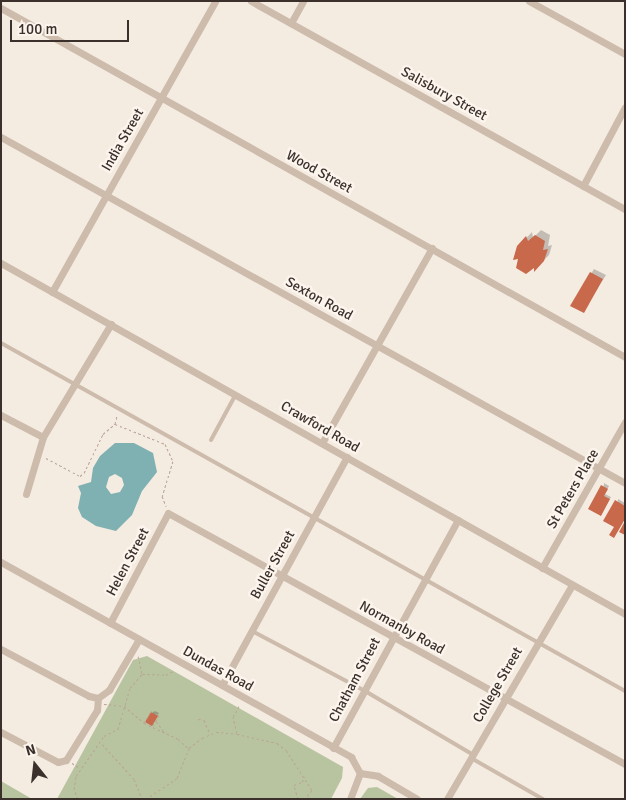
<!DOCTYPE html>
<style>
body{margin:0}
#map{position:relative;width:626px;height:800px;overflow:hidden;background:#f4ebe1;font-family:Signika,sans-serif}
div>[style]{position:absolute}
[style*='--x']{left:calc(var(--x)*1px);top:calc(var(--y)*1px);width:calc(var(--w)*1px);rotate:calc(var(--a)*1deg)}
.green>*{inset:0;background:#b8c4a0}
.water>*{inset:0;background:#7fb0b2}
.shadow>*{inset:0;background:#0003}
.building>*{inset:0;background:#c8694b}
.path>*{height:1px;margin-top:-0.5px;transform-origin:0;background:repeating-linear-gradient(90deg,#b9a596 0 2.5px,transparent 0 5px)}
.lane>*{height:4px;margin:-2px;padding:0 2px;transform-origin:2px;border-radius:2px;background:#cdbbac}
.street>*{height:7px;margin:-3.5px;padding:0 3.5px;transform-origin:3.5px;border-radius:3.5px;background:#cdbbac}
span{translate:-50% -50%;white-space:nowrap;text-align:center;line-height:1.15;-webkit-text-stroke:5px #fbf5ee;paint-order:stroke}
.street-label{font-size:14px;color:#3b302b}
.frame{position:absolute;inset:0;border:2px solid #3b302b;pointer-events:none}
.north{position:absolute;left:10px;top:740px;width:50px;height:50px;-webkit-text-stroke:4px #fbf5ee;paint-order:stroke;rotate:344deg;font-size:14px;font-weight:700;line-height:20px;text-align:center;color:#3b302b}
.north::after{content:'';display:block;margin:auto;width:18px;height:22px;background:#3b302b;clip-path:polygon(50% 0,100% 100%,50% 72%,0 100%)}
.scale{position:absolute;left:10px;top:20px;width:119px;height:22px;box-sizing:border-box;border:2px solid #3b302b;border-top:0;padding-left:6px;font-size:15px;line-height:18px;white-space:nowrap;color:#3b302b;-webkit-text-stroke:4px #fbf5ee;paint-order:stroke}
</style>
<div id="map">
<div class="green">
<div style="clip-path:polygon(147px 656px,343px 767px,342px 778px,331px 799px,57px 799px,133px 660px)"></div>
<div style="clip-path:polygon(1px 781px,32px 799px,1px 799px)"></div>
<div style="clip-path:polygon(377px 787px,398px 799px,360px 799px,368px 788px)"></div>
</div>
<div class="water">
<div style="clip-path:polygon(evenodd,115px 443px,134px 443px,153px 453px,157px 472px,142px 491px,132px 515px,116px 531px,96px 526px,82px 517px,78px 508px,81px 493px,78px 486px,91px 482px,93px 468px,100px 456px,115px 443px,115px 474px,122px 478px,124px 485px,120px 492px,111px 494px,106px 487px,109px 477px,115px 474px)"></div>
</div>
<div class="shadow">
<div style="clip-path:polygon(541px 230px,550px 235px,548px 246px,552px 245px,549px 255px,535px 269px,535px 265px,520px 257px,518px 247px,532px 232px,533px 238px)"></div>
<div style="clip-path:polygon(594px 269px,606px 275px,583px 312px,572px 305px)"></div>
<div style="clip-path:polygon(604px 483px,609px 486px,605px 494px,611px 497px,601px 515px)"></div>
<div style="clip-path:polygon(618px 499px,625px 503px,625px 519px,616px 526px)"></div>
<div style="clip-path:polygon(155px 711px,159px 713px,154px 722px,152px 713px)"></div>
</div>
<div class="building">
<div style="clip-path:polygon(535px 235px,545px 241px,543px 250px,548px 249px,544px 261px,534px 272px,534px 268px,526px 274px,516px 268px,518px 259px,513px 260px,517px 246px,526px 236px,528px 241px)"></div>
<div style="clip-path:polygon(590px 272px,603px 279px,584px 313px,570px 306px)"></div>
<div style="clip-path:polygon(601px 485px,608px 489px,604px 496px,610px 499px,601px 516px,588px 509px)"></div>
<div style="clip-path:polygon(615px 500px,625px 506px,625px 519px,614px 538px,609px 535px,614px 527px,603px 521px)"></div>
<div style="clip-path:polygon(625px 521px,625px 535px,619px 532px)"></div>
<div style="clip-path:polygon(151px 712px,158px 716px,152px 726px,145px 722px)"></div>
</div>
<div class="path">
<div style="--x:115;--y:424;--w:54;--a:21.8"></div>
<div style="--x:165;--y:444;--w:19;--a:65"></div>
<div style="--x:173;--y:461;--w:37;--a:107"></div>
<div style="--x:162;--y:496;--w:11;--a:68"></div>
<div style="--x:46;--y:458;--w:38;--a:28"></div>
<div style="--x:80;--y:476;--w:5;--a:-37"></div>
<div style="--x:84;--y:473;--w:43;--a:-64"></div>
<div style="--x:103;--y:434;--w:16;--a:-40"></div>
<div style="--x:115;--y:424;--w:9;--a:-77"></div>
<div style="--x:138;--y:656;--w:18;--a:77"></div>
<div style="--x:104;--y:704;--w:20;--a:6"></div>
<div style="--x:124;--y:706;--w:26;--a:40"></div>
<div style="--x:144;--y:723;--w:38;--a:25"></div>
<div style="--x:178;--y:739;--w:13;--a:42"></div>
<div style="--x:198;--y:719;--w:6;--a:9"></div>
<div style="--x:204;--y:720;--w:15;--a:67"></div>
<div style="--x:156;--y:721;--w:14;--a:54"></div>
<div style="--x:144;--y:723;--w:14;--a:-60"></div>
<div style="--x:151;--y:711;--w:9;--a:27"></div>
<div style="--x:159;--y:715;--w:14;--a:120"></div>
<div style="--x:237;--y:733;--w:16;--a:-104"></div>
<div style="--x:233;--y:717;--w:13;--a:-61"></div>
<div style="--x:102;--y:744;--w:47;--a:47.6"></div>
<div style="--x:134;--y:779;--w:22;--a:68"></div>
<div style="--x:72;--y:763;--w:9;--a:32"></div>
<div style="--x:78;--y:799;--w:11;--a:-112"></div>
<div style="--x:74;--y:789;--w:13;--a:-81"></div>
<div style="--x:76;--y:776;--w:49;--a:-55"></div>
<div style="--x:104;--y:736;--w:16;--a:-27"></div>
<div style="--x:118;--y:729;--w:43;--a:-73.7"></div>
<div style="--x:130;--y:688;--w:18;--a:-49"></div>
<div style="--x:142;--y:674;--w:24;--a:2"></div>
<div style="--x:166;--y:675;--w:10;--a:-29"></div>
<div style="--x:146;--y:799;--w:37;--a:-34"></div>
<div style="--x:177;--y:778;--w:32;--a:-68"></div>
<div style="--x:189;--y:748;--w:16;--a:-38"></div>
<div style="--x:202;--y:738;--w:15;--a:-23"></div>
<div style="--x:216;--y:732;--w:21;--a:5"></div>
<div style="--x:237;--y:734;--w:41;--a:12.7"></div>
<div style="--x:277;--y:743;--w:11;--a:38"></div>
<div style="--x:286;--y:750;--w:48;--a:57"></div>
<div style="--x:312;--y:790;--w:11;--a:128"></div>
<div style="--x:298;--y:799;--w:15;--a:-106"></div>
<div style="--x:294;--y:785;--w:9;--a:-21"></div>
<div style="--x:302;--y:782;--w:6;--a:-59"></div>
</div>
<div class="lane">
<div style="--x:1;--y:343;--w:714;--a:29.15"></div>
<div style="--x:211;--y:440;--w:52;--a:-61.5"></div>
<div style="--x:252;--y:631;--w:128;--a:28"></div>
<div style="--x:365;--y:691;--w:124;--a:30.5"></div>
<div style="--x:471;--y:758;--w:83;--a:29.7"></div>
</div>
<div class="street">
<div style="--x:251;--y:1;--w:428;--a:29.1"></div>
<div style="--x:529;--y:1;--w:110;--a:28.9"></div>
<div style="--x:1;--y:8;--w:715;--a:29.22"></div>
<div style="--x:291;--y:23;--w:25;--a:-61"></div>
<div style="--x:1;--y:137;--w:714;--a:29.01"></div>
<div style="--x:583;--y:186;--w:89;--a:-62"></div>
<div style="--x:1;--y:263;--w:716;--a:29.36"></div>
<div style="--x:52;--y:292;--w:334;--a:-60.7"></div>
<div style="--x:1;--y:415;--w:47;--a:27.6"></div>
<div style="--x:43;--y:437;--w:132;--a:-59"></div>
<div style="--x:322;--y:443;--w:224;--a:-60.6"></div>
<div style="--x:26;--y:494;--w:59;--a:-73.4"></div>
<div style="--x:1;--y:562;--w:401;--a:29.1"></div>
<div style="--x:351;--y:757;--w:18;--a:61"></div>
<div style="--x:360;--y:773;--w:28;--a:111"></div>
<div style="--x:542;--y:568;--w:168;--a:-60.4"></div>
<div style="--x:110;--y:623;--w:124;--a:-62.2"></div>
<div style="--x:168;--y:513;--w:521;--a:28.78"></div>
<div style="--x:1;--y:649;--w:100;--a:28.1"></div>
<div style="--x:89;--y:696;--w:9;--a:13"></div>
<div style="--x:98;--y:698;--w:14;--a:-36"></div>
<div style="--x:109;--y:690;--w:59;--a:-59.5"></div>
<div style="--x:222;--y:685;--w:260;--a:-61.3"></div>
<div style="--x:1;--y:732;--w:64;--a:27.8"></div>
<div style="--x:58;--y:762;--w:8;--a:-14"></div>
<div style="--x:66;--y:760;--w:59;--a:-58.2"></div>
<div style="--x:97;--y:710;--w:12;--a:-85"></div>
<div style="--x:333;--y:748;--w:260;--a:-61.3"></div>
<div style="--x:360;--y:773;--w:18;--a:9"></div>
<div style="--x:378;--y:776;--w:45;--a:30.5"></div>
<div style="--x:447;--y:799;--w:248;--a:-59.7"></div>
</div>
<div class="street-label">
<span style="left:444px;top:94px;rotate:29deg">Salisbury Street</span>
<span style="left:123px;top:140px;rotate:-60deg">India Street</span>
<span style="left:319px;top:172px;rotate:29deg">Wood Street</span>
<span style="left:319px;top:299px;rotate:29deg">Sexton Road</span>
<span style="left:320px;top:427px;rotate:30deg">Crawford Road</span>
<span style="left:573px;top:489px;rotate:-60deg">St Peters Place</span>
<span style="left:128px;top:562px;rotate:-62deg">Helen Street</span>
<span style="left:273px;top:565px;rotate:-61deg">Buller Street</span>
<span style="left:402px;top:628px;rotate:29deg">Normanby Road</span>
<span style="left:218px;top:669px;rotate:29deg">Dundas Road</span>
<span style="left:355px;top:680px;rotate:-62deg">Chatham Street</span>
<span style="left:498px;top:685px;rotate:-60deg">College Street</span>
</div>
<div class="frame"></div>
<div class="north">N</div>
<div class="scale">100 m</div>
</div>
